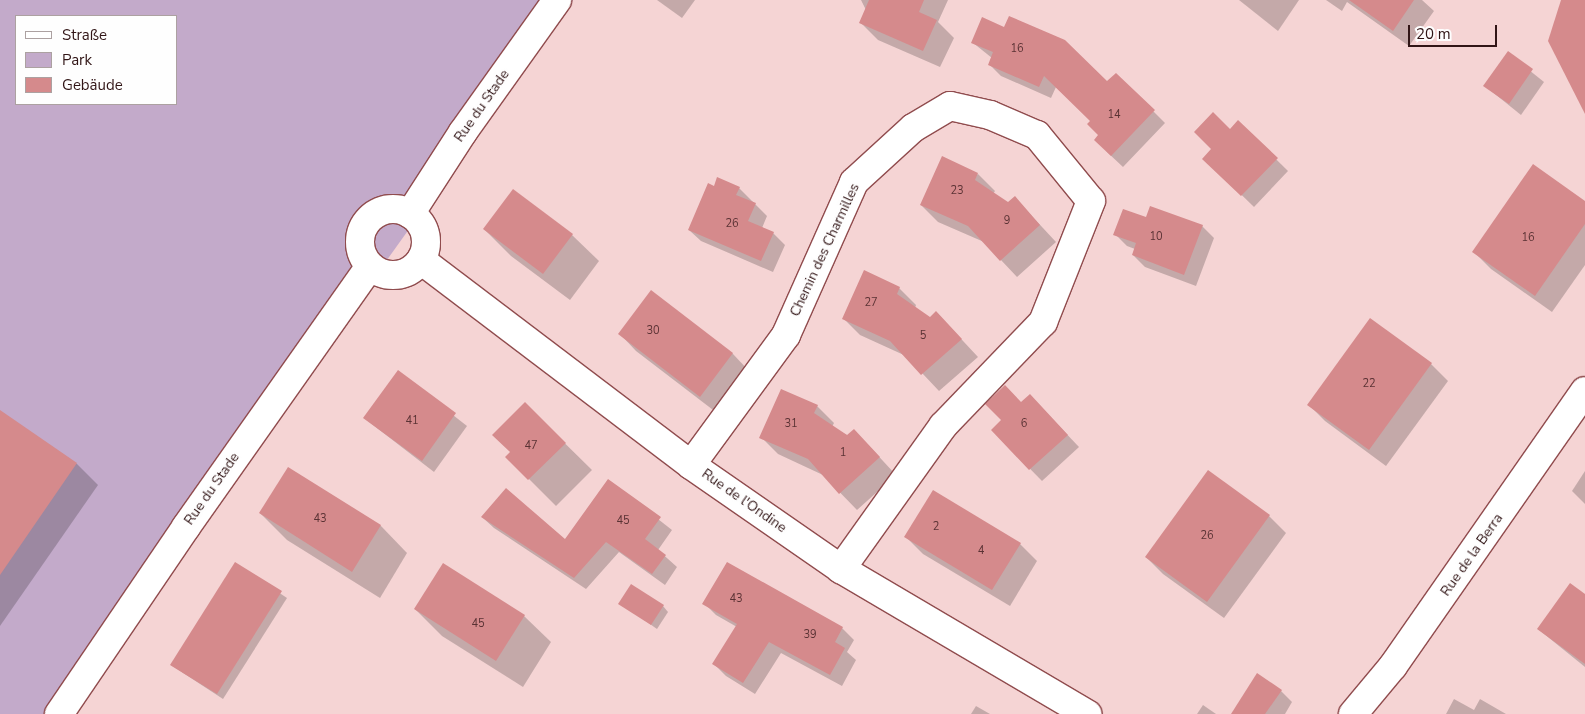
<!DOCTYPE html>
<meta charset="utf-8">
<style>
body{margin:0}
#map{position:relative;width:1585px;height:714px;overflow:hidden;background:#f5d4d4;font-family:"Nunito Sans",sans-serif}
div>[style]{position:absolute}
[style*='--x']{left:calc(var(--x)*1px);top:calc(var(--y)*1px);width:calc(var(--w)*1px);rotate:calc(var(--a)*1deg)}
.green>*{inset:0;background:#c3aaca}
.shadow>*{inset:0;background:#0003}
.building>*{inset:0;background:#d58a8c}
.roads{filter:drop-shadow(1px 0 #904c4e) drop-shadow(-1px 0 #904c4e) drop-shadow(0 1px #904c4e) drop-shadow(0 -1px #904c4e)}
.minor>*{height:28px;margin:-14px;padding:0 14px;transform-origin:14px;border-radius:14px;background:#fff}
.minor>.ring{margin:-14px;padding:0;box-sizing:content-box;background:none;border:28px solid #fff;border-radius:50%}
span{translate:-50% -50%;white-space:nowrap;text-align:center;line-height:1.15;-webkit-text-stroke:5px #fefefe;paint-order:stroke}
.number-label{font-size:11px;color:#5a3234}
.number-label span{-webkit-text-stroke-width:0}
.street-label{font-size:14px;color:#311516}
.legend{position:absolute;left:15px;top:15px;width:162px;height:90px;box-sizing:border-box;background:#fefefe;border:1px solid #aca1a1;margin:0;padding:6px 9px;list-style:none;font-size:15px;color:#311516}
.legend li{display:flex;align-items:center;gap:10px;height:25px}
.legend b{width:25px;border:1px solid #aca1a1}
.scale{position:absolute;left:1408px;top:25px;width:89px;height:22px;box-sizing:border-box;border:2px solid #311516;border-top:0;padding-left:6px;font-size:15px;line-height:18px;white-space:nowrap;color:#311516;-webkit-text-stroke:4px #fefefe;paint-order:stroke}
</style>
<div id="map">
<div class="green">
<div style="clip-path:polygon(evenodd,0 0,573px 0,62px 714px,0 714px,0 0,16px 16px,176px 16px,176px 104px,16px 104px,16px 16px)"></div>
</div>
<div class="shadow">
<div style="clip-path:polygon(657px 0,695px 0,682px 18px)"></div>
<div style="clip-path:polygon(861px 0,948px 0,938px 22px,954px 38px,940px 67px,878px 40px,861px 23px,866px 10px)"></div>
<div style="clip-path:polygon(1239px 0,1299px 0,1278px 31px)"></div>
<div style="clip-path:polygon(1326px 0,1422px 0,1434px 11px,1409px 46px,1347px 2px,1342px 11px)"></div>
<div style="clip-path:polygon(972px 42px,1108px 83px,1116px 74px,1165px 123px,1123px 167px,1107px 152px,1092px 121px,1056px 87px,1051px 98px,1001px 76px,989px 64px,992px 58px)"></div>
<div style="clip-path:polygon(1508px 53px,1544px 82px,1521px 115px,1485px 86px)"></div>
<div style="clip-path:polygon(1238px 122px,1288px 171px,1254px 207px,1216px 170px,1230px 131px)"></div>
<div style="clip-path:polygon(978px 174px,995px 191px,993px 194px,1008px 204px,1015px 198px,1056px 242px,1017px 277px,984px 242px,938px 222px,921px 205px)"></div>
<div style="clip-path:polygon(715px 187px,739px 188px,767px 216px,762px 228px,773px 233px,785px 245px,773px 272px,701px 241px,689px 230px)"></div>
<div style="clip-path:polygon(1585px 202px,1585px 265px,1552px 312px,1491px 269px,1474px 252px)"></div>
<div style="clip-path:polygon(1146px 219px,1202px 226px,1214px 238px,1196px 286px,1145px 267px,1133px 255px,1135px 249px,1127px 246px,1115px 234px)"></div>
<div style="clip-path:polygon(484px 229px,572px 235px,599px 261px,570px 300px,511px 256px)"></div>
<div style="clip-path:polygon(899px 288px,916px 305px,915px 308px,930px 318px,936px 312px,978px 357px,939px 391px,906px 356px,860px 335px,843px 318px)"></div>
<div style="clip-path:polygon(652px 292px,733px 354px,749px 371px,717px 413px,636px 351px,620px 334px)"></div>
<div style="clip-path:polygon(1431px 364px,1448px 381px,1386px 466px,1325px 421px,1308px 404px)"></div>
<div style="clip-path:polygon(398px 372px,467px 426px,434px 472px,364px 418px)"></div>
<div style="clip-path:polygon(1021px 403px,1041px 407px,1079px 447px,1042px 481px,992px 430px)"></div>
<div style="clip-path:polygon(525px 404px,592px 470px,556px 506px,507px 457px,512px 453px)"></div>
<div style="clip-path:polygon(817px 406px,834px 423px,832px 427px,871px 448px,896px 475px,857px 510px,823px 475px,778px 454px,761px 437px)"></div>
<div style="clip-path:polygon(0 411px,77px 464px,98px 485px,0 626px)"></div>
<div style="clip-path:polygon(288px 469px,381px 526px,407px 553px,380px 598px,287px 540px,260px 513px)"></div>
<div style="clip-path:polygon(1585px 471px,1585px 504px,1572px 491px)"></div>
<div style="clip-path:polygon(608px 480px,672px 530px,658px 550px,677px 567px,665px 585px,619px 552px,586px 589px,494px 528px,482px 517px,565px 541px)"></div>
<div style="clip-path:polygon(933px 492px,1020px 544px,1037px 561px,1010px 606px,923px 554px,906px 537px)"></div>
<div style="clip-path:polygon(1269px 516px,1286px 533px,1224px 618px,1163px 574px,1146px 557px)"></div>
<div style="clip-path:polygon(236px 564px,287px 598px,223px 699px,171px 665px)"></div>
<div style="clip-path:polygon(1585px 596px,1585px 667px,1538px 629px)"></div>
<div style="clip-path:polygon(620px 603px,663px 606px,668px 612px,657px 629px)"></div>
<div style="clip-path:polygon(704px 603px,842px 628px,854px 640px,847px 652px,856px 660px,842px 686px,781px 653px,755px 694px,726px 676px,714px 664px,737px 627px,716px 615px)"></div>
<div style="clip-path:polygon(415px 609px,524px 616px,551px 642px,523px 687px,442px 636px)"></div>
<div style="clip-path:polygon(1281px 691px,1292px 702px,1285px 714px,1232px 714px)"></div>
<div style="clip-path:polygon(1454px 699px,1474px 710px,1480px 699px,1506px 714px,1446px 714px)"></div>
<div style="clip-path:polygon(1203px 705px,1216px 714px,1197px 714px)"></div>
<div style="clip-path:polygon(976px 706px,990px 714px,971px 714px)"></div>
</div>
<div class="building">
<div style="clip-path:polygon(869px 0,924px 0,919px 12px,937px 20px,923px 51px,859px 23px)"></div>
<div style="clip-path:polygon(1349px 0,1414px 0,1393px 31px)"></div>
<div style="clip-path:polygon(1561px 0,1585px 0,1585px 114px,1548px 41px)"></div>
<div style="clip-path:polygon(1009px 16px,1065px 40px,1107px 81px,1116px 73px,1155px 110px,1111px 156px,1094px 140px,1098px 135px,1087px 124px,1090px 121px,1044px 76px,1039px 87px,988px 65px,993px 52px,971px 43px,982px 17px,1004px 27px)"></div>
<div style="clip-path:polygon(1508px 51px,1533px 69px,1509px 104px,1483px 86px)"></div>
<div style="clip-path:polygon(1213px 112px,1230px 129px,1238px 120px,1278px 158px,1241px 196px,1202px 159px,1211px 149px,1194px 132px)"></div>
<div style="clip-path:polygon(942px 156px,978px 173px,975px 180px,1008px 202px,1015px 196px,1040px 225px,1000px 261px,968px 226px,920px 205px)"></div>
<div style="clip-path:polygon(1533px 164px,1585px 201px,1585px 224px,1535px 296px,1472px 252px)"></div>
<div style="clip-path:polygon(717px 177px,740px 187px,736px 195px,756px 203px,748px 221px,774px 232px,761px 261px,688px 230px,708px 183px,714px 186px)"></div>
<div style="clip-path:polygon(513px 189px,573px 234px,543px 274px,483px 229px)"></div>
<div style="clip-path:polygon(1150px 206px,1203px 225px,1184px 275px,1132px 255px,1136px 243px,1113px 235px,1123px 209px,1146px 217px)"></div>
<div style="clip-path:polygon(864px 270px,900px 287px,897px 294px,930px 317px,936px 311px,962px 339px,921px 375px,890px 341px,842px 319px)"></div>
<div style="clip-path:polygon(651px 290px,733px 353px,700px 397px,618px 334px)"></div>
<div style="clip-path:polygon(1370px 318px,1432px 363px,1369px 450px,1307px 405px)"></div>
<div style="clip-path:polygon(398px 370px,456px 413px,422px 461px,363px 418px)"></div>
<div style="clip-path:polygon(1005px 385px,1021px 402px,1030px 394px,1068px 435px,1029px 470px,991px 430px,1001px 420px,985px 404px)"></div>
<div style="clip-path:polygon(781px 389px,818px 405px,814px 413px,847px 435px,854px 429px,880px 457px,839px 494px,808px 459px,759px 438px)"></div>
<div style="clip-path:polygon(525px 402px,566px 443px,528px 480px,505px 457px,510px 452px,492px 435px)"></div>
<div style="clip-path:polygon(0 410px,77px 463px,0 575px)"></div>
<div style="clip-path:polygon(288px 467px,381px 525px,352px 572px,259px 513px)"></div>
<div style="clip-path:polygon(1208px 470px,1270px 515px,1207px 602px,1145px 557px)"></div>
<div style="clip-path:polygon(608px 479px,661px 517px,645px 539px,666px 555px,652px 574px,606px 542px,574px 578px,481px 517px,506px 488px,565px 539px)"></div>
<div style="clip-path:polygon(933px 490px,1021px 543px,992px 590px,904px 537px)"></div>
<div style="clip-path:polygon(235px 562px,282px 591px,217px 694px,170px 665px)"></div>
<div style="clip-path:polygon(727px 562px,843px 627px,835px 642px,845px 648px,830px 675px,769px 642px,743px 683px,712px 664px,737px 624px,702px 604px)"></div>
<div style="clip-path:polygon(443px 563px,525px 615px,496px 661px,414px 609px)"></div>
<div style="clip-path:polygon(1570px 583px,1585px 594px,1585px 664px,1537px 629px)"></div>
<div style="clip-path:polygon(631px 584px,664px 605px,651px 625px,618px 604px)"></div>
<div style="clip-path:polygon(1257px 673px,1282px 690px,1265px 714px,1231px 714px)"></div>
</div>
<div class="roads">
<div class="minor">
<div class="ring" style="left:360px;top:209px;width:38px;height:38px"></div>
<div style="--x:410;--y:214;--w:98;--a:-57.1"></div>
<div style="--x:463;--y:132;--w:162;--a:-54.5"></div>
<div style="--x:421;--y:260;--w:339;--a:37.2"></div>
<div style="--x:691;--y:465;--w:183;--a:34.7"></div>
<div style="--x:841;--y:569;--w:286;--a:30.5"></div>
<div style="--x:691;--y:465;--w:161;--a:-53.8"></div>
<div style="--x:786;--y:335;--w:167;--a:-66"></div>
<div style="--x:854;--y:182;--w:80;--a:-42.5"></div>
<div style="--x:913;--y:128;--w:43;--a:-30.7"></div>
<div style="--x:950;--y:106;--w:41;--a:12.7"></div>
<div style="--x:990;--y:115;--w:51;--a:23.1"></div>
<div style="--x:1037;--y:135;--w:85;--a:50.7"></div>
<div style="--x:1091;--y:201;--w:130;--a:111.6"></div>
<div style="--x:1043;--y:322;--w:144;--a:133.9"></div>
<div style="--x:943;--y:426;--w:176;--a:125.5"></div>
<div style="--x:59;--y:714;--w:226;--a:-55.8"></div>
<div style="--x:186;--y:527;--w:319;--a:-54.8"></div>
<div style="--x:1353;--y:714;--w:62;--a:-50.2"></div>
<div style="--x:1393;--y:666;--w:335;--a:-55.1"></div>
</div>
</div>
<div class="number-label">
<span style="left:1017px;top:49px">16</span>
<span style="left:1114px;top:115px">14</span>
<span style="left:957px;top:191px">23</span>
<span style="left:1007px;top:221px">9</span>
<span style="left:732px;top:224px">26</span>
<span style="left:1156px;top:237px">10</span>
<span style="left:1528px;top:238px">16</span>
<span style="left:871px;top:303px">27</span>
<span style="left:653px;top:331px">30</span>
<span style="left:923px;top:336px">5</span>
<span style="left:1369px;top:384px">22</span>
<span style="left:412px;top:421px">41</span>
<span style="left:791px;top:424px">31</span>
<span style="left:1024px;top:424px">6</span>
<span style="left:531px;top:446px">47</span>
<span style="left:843px;top:453px">1</span>
<span style="left:320px;top:519px">43</span>
<span style="left:623px;top:521px">45</span>
<span style="left:936px;top:527px">2</span>
<span style="left:1207px;top:536px">26</span>
<span style="left:981px;top:551px">4</span>
<span style="left:736px;top:599px">43</span>
<span style="left:478px;top:624px">45</span>
<span style="left:810px;top:635px">39</span>
</div>
<div class="street-label">
<span style="left:482px;top:106px;rotate:-55deg">Rue du Stade</span>
<span style="left:825px;top:250px;rotate:-65deg">Chemin des Charmilles</span>
<span style="left:212px;top:489px;rotate:-55deg">Rue du Stade</span>
<span style="left:744px;top:501px;rotate:35deg">Rue de l'Ondine</span>
<span style="left:1472px;top:555px;rotate:-55deg">Rue de la Berra</span>
</div>
<ul class="legend">
<li><b style="height:6px;background:#fff"></b>Straße</li>
<li><b style="height:14px;background:#c3aaca"></b>Park</li>
<li><b style="height:14px;background:#d58a8c"></b>Gebäude</li>
</ul>
<div class="scale">20 m</div>
</div>
